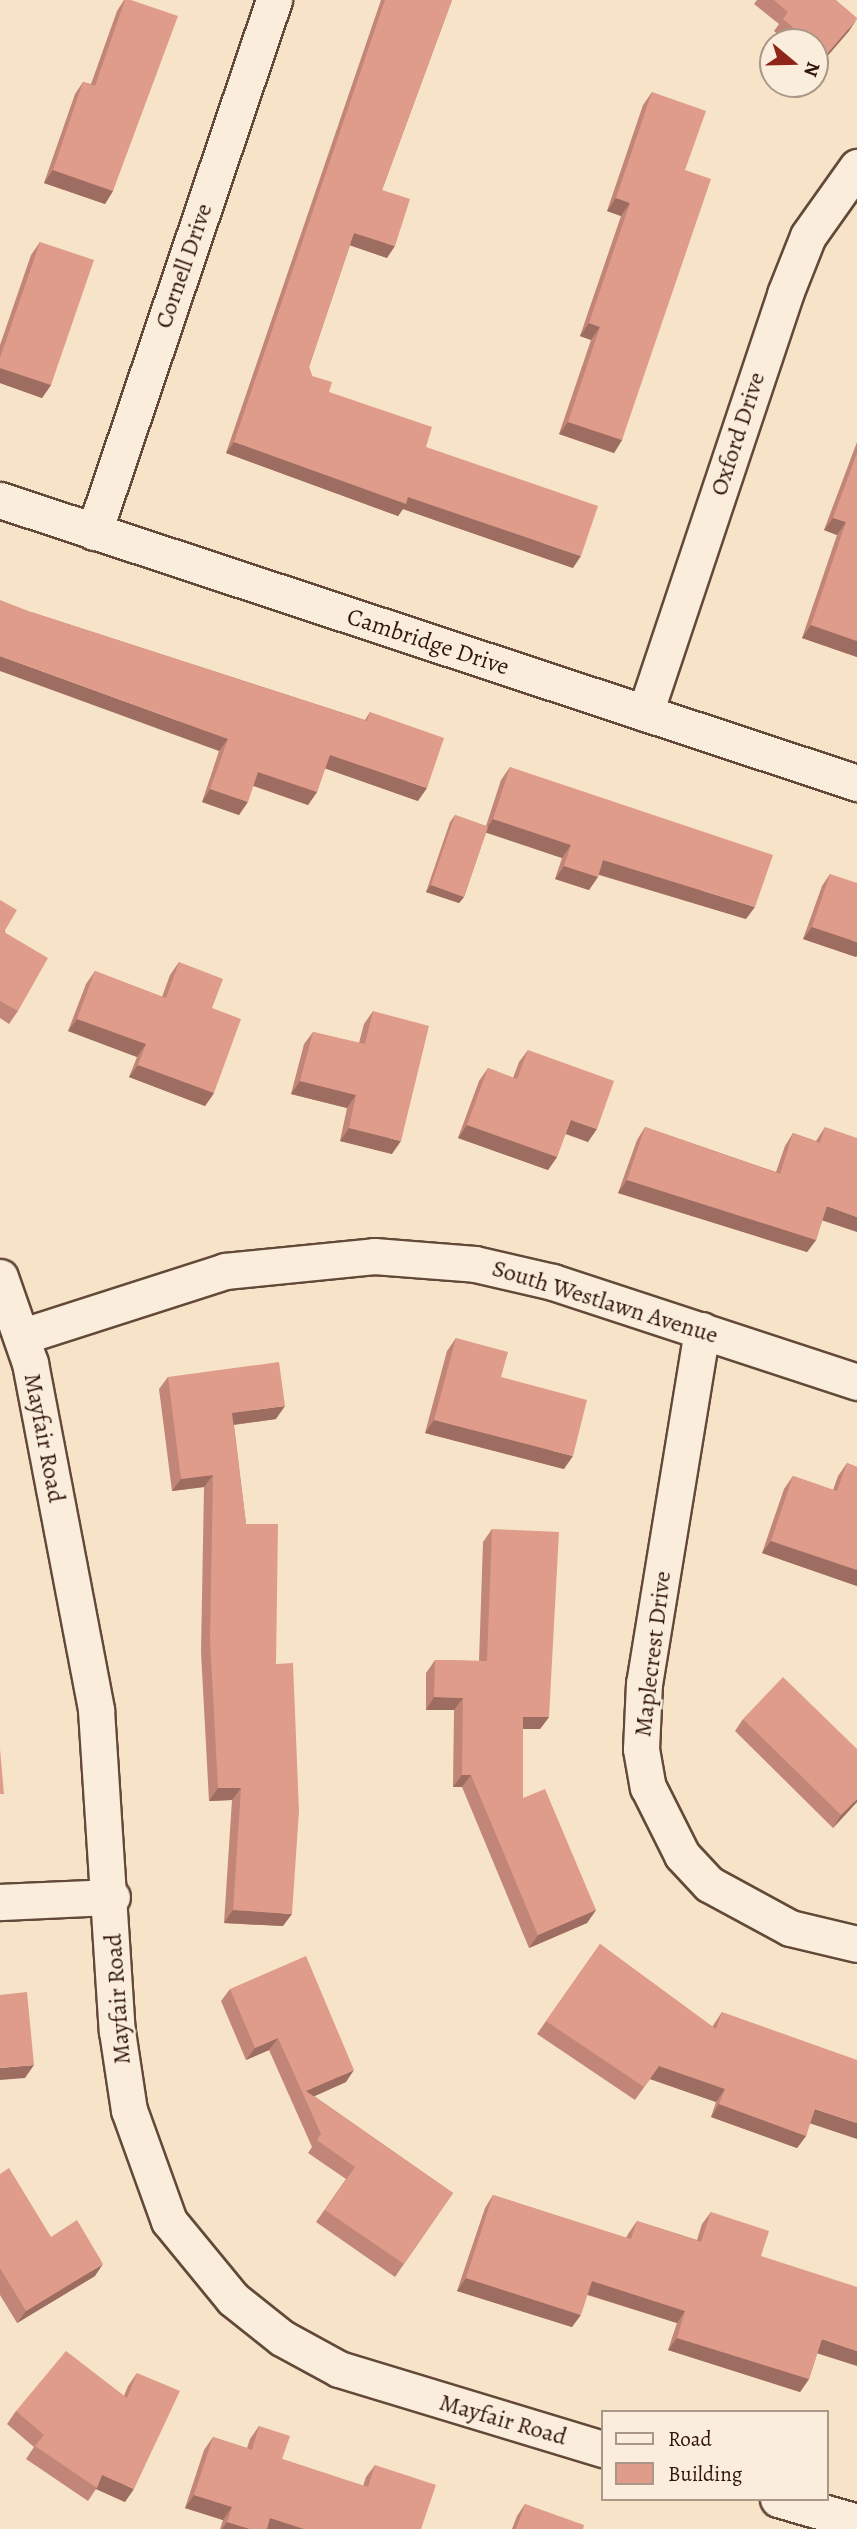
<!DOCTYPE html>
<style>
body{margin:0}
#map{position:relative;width:857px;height:2529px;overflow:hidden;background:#f7e3c7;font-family:Alegreya,serif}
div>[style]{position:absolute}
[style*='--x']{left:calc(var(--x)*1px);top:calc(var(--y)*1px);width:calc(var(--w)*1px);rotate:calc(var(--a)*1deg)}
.roads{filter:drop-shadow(2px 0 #634939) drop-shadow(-2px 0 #634939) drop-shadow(0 2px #634939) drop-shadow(0 -2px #634939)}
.minor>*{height:35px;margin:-17.5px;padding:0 17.5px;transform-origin:17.5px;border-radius:17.5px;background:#faeddb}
.wall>*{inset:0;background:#c18677}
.shaded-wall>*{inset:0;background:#9d6d61}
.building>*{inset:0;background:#e09c8a}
span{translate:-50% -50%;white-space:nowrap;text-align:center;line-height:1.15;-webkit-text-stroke:5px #faeddb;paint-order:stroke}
.street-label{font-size:24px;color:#32160a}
.legend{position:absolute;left:601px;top:2410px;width:228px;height:91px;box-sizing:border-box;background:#faeddb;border:2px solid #aa9787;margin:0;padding:9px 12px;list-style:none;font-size:21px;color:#32160a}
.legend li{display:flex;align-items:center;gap:14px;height:35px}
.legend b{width:35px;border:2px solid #aa9787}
.north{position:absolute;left:759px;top:28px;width:70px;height:70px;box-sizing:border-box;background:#faeddb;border:2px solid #aa9787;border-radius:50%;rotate:109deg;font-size:19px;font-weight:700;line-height:28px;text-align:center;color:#32160a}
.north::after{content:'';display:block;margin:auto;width:24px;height:32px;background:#8f2418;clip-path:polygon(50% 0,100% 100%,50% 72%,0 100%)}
</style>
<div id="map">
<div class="roads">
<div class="minor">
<div style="--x:0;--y:500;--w:903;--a:18.27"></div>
<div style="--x:94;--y:532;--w:562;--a:-71.31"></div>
<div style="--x:645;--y:713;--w:442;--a:-71.5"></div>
<div style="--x:785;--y:294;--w:62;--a:-68.4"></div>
<div style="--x:808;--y:236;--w:85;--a:-54.6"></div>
<div style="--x:0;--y:1277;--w:91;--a:70.8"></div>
<div style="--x:30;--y:1363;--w:353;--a:79.2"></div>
<div style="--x:96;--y:1710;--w:322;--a:86.3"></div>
<div style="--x:117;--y:2031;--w:80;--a:81.4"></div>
<div style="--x:129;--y:2110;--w:118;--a:70.2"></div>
<div style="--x:169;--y:2221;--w:101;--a:50.6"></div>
<div style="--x:233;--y:2299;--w:63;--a:38.5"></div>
<div style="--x:282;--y:2338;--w:65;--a:28.5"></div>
<div style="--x:339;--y:2369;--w:276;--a:16.9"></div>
<div style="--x:702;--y:1330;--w:358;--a:99.3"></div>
<div style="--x:644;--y:1683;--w:66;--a:92.6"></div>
<div style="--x:641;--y:1749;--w:39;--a:80"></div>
<div style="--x:648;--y:1787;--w:76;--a:63.4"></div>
<div style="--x:682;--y:1855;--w:40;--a:47"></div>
<div style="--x:709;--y:1884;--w:92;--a:28.5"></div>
<div style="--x:790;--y:1928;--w:69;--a:13.4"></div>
<div style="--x:23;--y:1336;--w:212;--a:-17.8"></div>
<div style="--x:225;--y:1271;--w:150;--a:-5.7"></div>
<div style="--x:374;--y:1256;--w:101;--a:4.5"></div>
<div style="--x:475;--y:1264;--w:80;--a:13"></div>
<div style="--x:553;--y:1282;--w:320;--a:18.2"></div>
<div style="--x:0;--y:1902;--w:112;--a:-2.6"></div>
<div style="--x:778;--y:2499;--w:82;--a:16.2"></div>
</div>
</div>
<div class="wall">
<div style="clip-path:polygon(124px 0,131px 0,113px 191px,105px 204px,44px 183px,75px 94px,83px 82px,91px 84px,117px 11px)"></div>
<div style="clip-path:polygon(381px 0,452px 0,382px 190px,387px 258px,350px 245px,309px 367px,312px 376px,329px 392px,426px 447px,573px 568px,403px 509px,398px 516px,226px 453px)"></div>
<div style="clip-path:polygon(757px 0,836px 0,849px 31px,817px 68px,815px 66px,815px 42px,787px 42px,774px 31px,779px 24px,754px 4px)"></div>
<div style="clip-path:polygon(652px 92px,685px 170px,622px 440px,614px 453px,559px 434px,591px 340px,580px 336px,621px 216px,607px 211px,643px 105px)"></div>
<div style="clip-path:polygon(40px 242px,51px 385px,42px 398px,0 383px,0 345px,31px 255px)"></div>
<div style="clip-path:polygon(857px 442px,857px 657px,802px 638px,837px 535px,824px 530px)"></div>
<div style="clip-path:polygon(31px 612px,365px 720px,370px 712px,418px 801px,325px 768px,317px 792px,308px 805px,253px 786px,239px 815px,202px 802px,219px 751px)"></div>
<div style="clip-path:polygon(510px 767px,746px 919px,599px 875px,589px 890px,555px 879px,562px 858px,486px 832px,464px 897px,459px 903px,426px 892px,450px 822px,455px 815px,486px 826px,501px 780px)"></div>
<div style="clip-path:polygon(830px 874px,856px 957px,803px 939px,822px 886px)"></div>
<div style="clip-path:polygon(0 900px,18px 1011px,9px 1024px,0 1018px)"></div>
<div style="clip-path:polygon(179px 962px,212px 1008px,214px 1093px,205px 1106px,129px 1077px,137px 1057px,68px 1031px,86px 984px,95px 971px,162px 997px,170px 975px)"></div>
<div style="clip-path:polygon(373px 1011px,392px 1154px,340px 1141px,347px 1108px,291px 1094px,304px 1044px,313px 1032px,359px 1043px,364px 1024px)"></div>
<div style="clip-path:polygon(528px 1050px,588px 1142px,565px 1134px,557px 1157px,548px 1170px,458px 1138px,479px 1081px,488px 1068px,513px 1078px,519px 1062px)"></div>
<div style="clip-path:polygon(645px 1127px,776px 1172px,785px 1146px,793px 1133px,816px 1141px,825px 1127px,822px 1221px,816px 1240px,807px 1252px,618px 1193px,637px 1140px)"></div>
<div style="clip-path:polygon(456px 1338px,501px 1377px,564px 1469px,425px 1433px,447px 1351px)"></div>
<div style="clip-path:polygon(168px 1377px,276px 1419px,234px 1425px,246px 1524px,276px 1664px,283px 1926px,224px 1923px,232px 1800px,209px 1801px,201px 1652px,204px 1487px,172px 1491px,159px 1389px)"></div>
<div style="clip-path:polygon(847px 1463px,857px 1467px,857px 1586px,762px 1553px,784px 1489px,793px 1476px,833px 1490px,838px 1476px)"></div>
<div style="clip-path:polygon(492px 1529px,549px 1717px,540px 1729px,523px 1729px,523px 1798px,596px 1910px,587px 1923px,529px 1948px,462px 1787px,453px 1787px,454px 1710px,426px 1710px,426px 1673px,435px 1660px,479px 1661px,483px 1542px)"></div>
<div style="clip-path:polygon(743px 1719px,857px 1802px,833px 1828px,735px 1731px)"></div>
<div style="clip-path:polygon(600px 1944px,712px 2027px,722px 2012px,810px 2123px,806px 2136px,797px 2148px,711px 2117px,716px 2102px,650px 2079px,635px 2100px,537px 2034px)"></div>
<div style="clip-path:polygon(230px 1989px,346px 2082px,314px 2096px,453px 2193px,395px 2277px,316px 2222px,346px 2179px,308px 2153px,312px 2147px,269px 2050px,246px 2060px,221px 2001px)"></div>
<div style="clip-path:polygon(0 2174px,51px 2237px,95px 2276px,17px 2323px,0 2295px)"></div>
<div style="clip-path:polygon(493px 2195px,626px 2238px,628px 2234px,637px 2221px,697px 2240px,702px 2224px,711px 2212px,761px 2256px,817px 2354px,809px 2379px,800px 2392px,668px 2350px,677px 2323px,587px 2295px,572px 2327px,457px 2291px,485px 2208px)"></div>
<div style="clip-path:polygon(137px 2373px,125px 2502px,96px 2489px,88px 2501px,26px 2459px,34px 2447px,7px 2424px,16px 2411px,124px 2396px,128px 2386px)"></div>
<div style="clip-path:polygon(259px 2426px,282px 2459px,363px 2486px,366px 2477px,375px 2465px,421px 2529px,220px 2529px,223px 2520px,185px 2508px,204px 2450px,213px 2437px,247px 2448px,250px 2439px)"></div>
<div style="clip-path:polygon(525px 2504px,583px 2529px,512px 2529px,517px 2516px)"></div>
</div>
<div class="shaded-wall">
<div style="clip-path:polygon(857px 19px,849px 31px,817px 68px,826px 55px)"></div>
<div style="clip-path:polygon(53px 170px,113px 191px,105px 204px,44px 183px)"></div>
<div style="clip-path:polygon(616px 198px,630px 203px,621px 216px,607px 211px)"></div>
<div style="clip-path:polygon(354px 233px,395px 246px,387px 258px,346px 244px)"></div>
<div style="clip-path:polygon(589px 323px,600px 327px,591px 340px,580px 336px)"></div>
<div style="clip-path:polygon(0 368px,51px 385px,42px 398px,0 383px)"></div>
<div style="clip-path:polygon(568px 422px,622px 440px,614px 453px,559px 434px)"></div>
<div style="clip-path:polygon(234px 442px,408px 497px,581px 556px,573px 568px,403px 509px,398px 516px,226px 453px)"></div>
<div style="clip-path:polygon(833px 518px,846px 522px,837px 535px,824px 530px)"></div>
<div style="clip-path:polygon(811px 625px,857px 641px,857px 657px,802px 638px)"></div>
<div style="clip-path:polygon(0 656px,228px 739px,219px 751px,0 671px)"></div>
<div style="clip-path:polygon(330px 755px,427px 788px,418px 801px,321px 767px)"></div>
<div style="clip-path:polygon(258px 772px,317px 792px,308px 805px,249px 784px)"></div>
<div style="clip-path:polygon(210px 789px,248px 802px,239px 815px,202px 802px)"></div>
<div style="clip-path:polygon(493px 819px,571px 845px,562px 858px,484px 832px)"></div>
<div style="clip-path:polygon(603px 860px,755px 907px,746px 919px,594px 873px)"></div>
<div style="clip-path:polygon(564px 866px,598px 877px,589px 890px,555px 879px)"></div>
<div style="clip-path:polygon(431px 885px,464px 897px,459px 903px,426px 892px)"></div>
<div style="clip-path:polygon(812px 927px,857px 942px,857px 956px,856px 957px,803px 939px)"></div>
<div style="clip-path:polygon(77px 1019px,146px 1044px,137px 1057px,68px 1031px)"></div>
<div style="clip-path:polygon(138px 1065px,214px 1093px,205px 1106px,129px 1077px)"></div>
<div style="clip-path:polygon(300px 1081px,356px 1095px,347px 1108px,291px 1094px)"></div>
<div style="clip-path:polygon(571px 1120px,597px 1129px,588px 1142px,562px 1132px)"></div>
<div style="clip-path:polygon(467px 1125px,557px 1157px,548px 1170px,458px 1138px)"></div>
<div style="clip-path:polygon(349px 1128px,401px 1141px,392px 1154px,340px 1141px)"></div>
<div style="clip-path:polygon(627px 1180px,816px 1240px,807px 1252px,618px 1193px)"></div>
<div style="clip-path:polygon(827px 1206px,857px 1217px,857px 1232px,818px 1219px)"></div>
<div style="clip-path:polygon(285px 1406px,276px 1419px,223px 1426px,232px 1413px)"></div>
<div style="clip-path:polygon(434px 1420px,573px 1456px,564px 1469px,425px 1433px)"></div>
<div style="clip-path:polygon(213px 1475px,204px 1487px,172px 1491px,181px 1479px)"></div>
<div style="clip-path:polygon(771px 1541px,857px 1570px,857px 1586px,762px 1553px)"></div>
<div style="clip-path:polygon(434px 1697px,463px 1698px,454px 1710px,426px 1710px)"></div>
<div style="clip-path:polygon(523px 1717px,549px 1717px,540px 1729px,514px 1729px)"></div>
<div style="clip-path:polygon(462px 1775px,471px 1775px,462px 1787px,453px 1787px)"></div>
<div style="clip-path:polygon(218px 1788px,241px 1788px,232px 1800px,209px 1801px)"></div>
<div style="clip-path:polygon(857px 1799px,857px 1802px,833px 1828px,841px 1815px)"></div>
<div style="clip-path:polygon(233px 1910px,292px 1914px,283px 1926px,224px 1923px)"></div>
<div style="clip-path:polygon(596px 1910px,587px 1923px,529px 1948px,538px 1935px)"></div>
<div style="clip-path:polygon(278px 2038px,269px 2050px,246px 2060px,255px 2048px)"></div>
<div style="clip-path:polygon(34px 2065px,25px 2078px,0 2080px,0 2068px)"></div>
<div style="clip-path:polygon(659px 2066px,725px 2089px,716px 2102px,650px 2079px)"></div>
<div style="clip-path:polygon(354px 2070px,346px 2082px,306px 2100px,306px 2091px)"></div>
<div style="clip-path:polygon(719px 2104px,806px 2136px,797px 2148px,711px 2117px)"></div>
<div style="clip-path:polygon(815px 2109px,857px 2123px,857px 2139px,806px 2122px)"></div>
<div style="clip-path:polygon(103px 2264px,95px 2276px,17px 2323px,26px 2311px)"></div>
<div style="clip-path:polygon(466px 2278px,581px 2315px,572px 2327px,457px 2291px)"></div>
<div style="clip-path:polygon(592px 2281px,685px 2311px,677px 2323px,583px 2293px)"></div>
<div style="clip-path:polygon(677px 2338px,809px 2379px,800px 2392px,668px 2350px)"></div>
<div style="clip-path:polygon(822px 2339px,857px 2351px,857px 2366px,813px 2352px)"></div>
<div style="clip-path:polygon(102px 2475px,134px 2489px,125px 2502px,96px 2489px)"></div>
<div style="clip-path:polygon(194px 2495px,232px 2507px,223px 2520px,185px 2508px)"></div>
<div style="clip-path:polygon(270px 2518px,304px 2529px,263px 2529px)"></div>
<div style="clip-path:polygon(227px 2522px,250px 2529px,222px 2529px)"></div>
</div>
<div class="building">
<div style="clip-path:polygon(125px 0,131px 0,178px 16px,113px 191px,53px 170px,83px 82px,95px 86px)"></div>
<div style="clip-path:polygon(385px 0,452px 0,382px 190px,410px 199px,395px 246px,354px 233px,309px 367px,312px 376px,332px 382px,329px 392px,432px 427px,426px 447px,598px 506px,581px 556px,408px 497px,406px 504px,234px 442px)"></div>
<div style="clip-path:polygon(774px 0,836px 0,857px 18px,857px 19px,826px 55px,815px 46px,815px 42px,810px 42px,783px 19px,788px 12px)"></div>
<div style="clip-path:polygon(652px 92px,706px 111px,685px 170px,711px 179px,622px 440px,568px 422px,600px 327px,589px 323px,630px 203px,616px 198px)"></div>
<div style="clip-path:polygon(40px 242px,94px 260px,51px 385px,0 368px,0 358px)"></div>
<div style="clip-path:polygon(857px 453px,857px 641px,811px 625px,846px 522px,833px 518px)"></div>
<div style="clip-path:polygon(0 600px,31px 612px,367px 721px,370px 712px,444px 738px,427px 788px,330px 755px,317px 792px,258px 772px,248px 802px,210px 789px,228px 739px,0 656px)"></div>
<div style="clip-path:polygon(510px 767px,773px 855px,755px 907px,603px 860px,598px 877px,564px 866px,571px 845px,493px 819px)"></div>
<div style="clip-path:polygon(455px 815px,488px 827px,464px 897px,431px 885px)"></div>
<div style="clip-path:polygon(830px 874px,857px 883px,857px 942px,812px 927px)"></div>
<div style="clip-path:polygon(0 900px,17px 910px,4px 932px,48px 958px,18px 1011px,0 1001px)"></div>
<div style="clip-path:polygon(179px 962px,223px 979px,212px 1008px,241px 1019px,214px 1093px,138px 1065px,146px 1044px,77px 1019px,95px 971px,166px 998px)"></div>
<div style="clip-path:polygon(373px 1011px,429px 1026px,401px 1141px,349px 1128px,356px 1095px,300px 1081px,313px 1032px,365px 1044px)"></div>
<div style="clip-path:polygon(528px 1050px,614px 1081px,597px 1129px,571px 1120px,557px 1157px,467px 1125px,488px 1068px,517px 1079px)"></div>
<div style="clip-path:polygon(645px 1127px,780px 1174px,793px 1133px,820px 1143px,825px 1127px,857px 1138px,857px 1217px,827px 1206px,816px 1240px,627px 1180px)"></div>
<div style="clip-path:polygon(456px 1338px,508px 1352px,501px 1377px,587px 1400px,573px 1456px,434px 1420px)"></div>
<div style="clip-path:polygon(279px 1362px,285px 1406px,232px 1413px,246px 1524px,278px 1524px,276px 1664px,293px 1663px,299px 1811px,292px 1914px,233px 1910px,241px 1788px,218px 1788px,210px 1639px,213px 1475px,181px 1479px,168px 1377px)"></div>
<div style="clip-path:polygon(847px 1463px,857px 1467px,857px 1570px,771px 1541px,793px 1476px,837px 1491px)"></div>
<div style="clip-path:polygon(492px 1529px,559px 1532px,549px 1717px,523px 1717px,523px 1798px,545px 1789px,596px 1910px,538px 1935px,471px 1775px,462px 1775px,463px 1698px,434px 1697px,435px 1660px,487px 1661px)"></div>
<div style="clip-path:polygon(783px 1677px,857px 1749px,857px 1799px,841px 1815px,743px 1719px)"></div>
<div style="clip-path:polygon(0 1749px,4px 1794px,0 1794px)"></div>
<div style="clip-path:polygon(600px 1944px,716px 2029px,722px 2012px,857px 2060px,857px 2123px,815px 2109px,806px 2136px,719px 2104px,725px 2089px,659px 2066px,644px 2087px,546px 2021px)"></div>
<div style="clip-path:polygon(306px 1956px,354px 2070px,306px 2091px,453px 2193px,404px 2264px,325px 2210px,355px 2167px,317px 2140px,321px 2134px,278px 2038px,255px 2048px,230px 1989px)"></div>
<div style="clip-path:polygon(27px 1992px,34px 2065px,0 2068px,0 1995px)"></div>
<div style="clip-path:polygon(9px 2168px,51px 2237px,77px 2220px,103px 2264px,26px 2311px,0 2268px,0 2174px)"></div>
<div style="clip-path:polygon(493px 2195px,631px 2239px,637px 2221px,701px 2242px,711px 2212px,769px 2231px,761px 2256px,857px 2287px,857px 2351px,822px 2339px,809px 2379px,677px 2338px,685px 2311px,592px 2281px,581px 2315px,466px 2278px)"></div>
<div style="clip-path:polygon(66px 2351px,127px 2398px,137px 2373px,180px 2391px,134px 2489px,102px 2475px,97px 2488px,35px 2446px,44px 2435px,16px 2411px)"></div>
<div style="clip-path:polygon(259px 2426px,290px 2436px,282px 2459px,368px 2487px,375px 2465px,436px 2485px,421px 2529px,304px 2529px,270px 2518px,267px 2529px,250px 2529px,227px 2522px,232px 2507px,194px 2495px,213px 2437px,252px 2450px)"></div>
<div style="clip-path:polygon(525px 2504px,584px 2525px,583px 2529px,516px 2529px)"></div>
</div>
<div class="street-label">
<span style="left:184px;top:266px;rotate:-71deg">Cornell Drive</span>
<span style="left:738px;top:434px;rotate:-72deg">Oxford Drive</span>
<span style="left:428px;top:642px;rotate:18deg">Cambridge Drive</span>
<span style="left:605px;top:1302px;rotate:17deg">South Westlawn Avenue</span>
<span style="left:44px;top:1438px;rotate:79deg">Mayfair Road</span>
<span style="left:653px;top:1654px;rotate:-83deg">Maplecrest Drive</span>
<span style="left:118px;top:1999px;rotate:-94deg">Mayfair Road</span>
<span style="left:503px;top:2420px;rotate:16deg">Mayfair Road</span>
</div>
<ul class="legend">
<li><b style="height:9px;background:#faeddb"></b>Road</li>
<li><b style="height:19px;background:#e09c8a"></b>Building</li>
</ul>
<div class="north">N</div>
</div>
